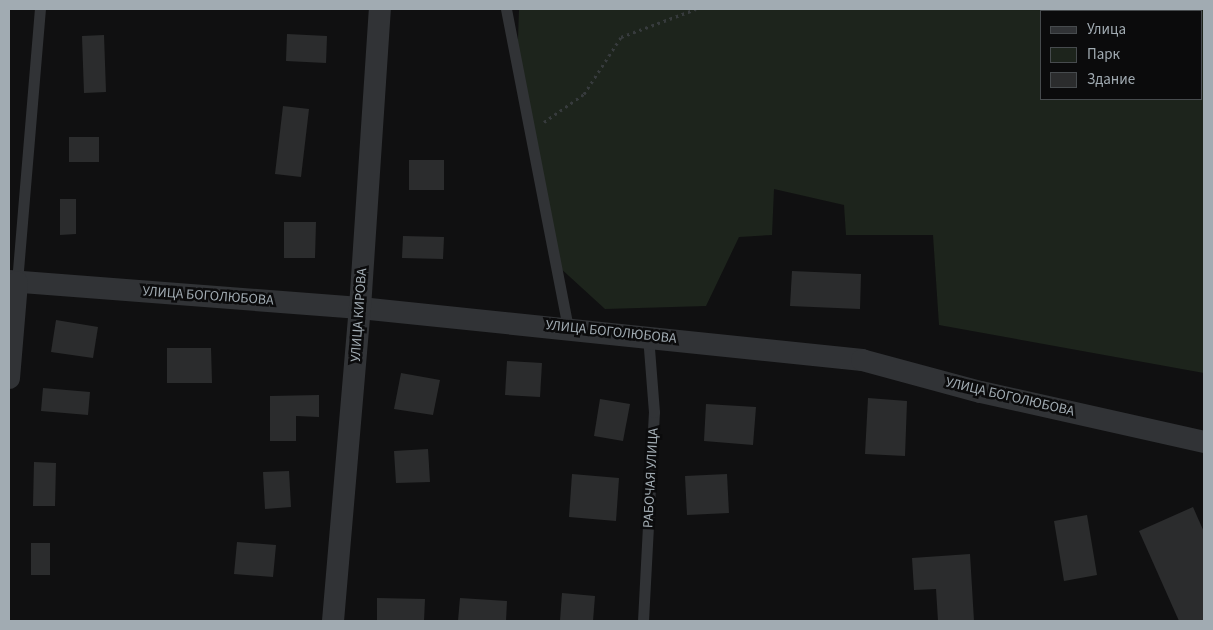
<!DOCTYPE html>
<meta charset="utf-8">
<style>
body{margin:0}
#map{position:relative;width:1213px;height:630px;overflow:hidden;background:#101011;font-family:"Source Sans 3",sans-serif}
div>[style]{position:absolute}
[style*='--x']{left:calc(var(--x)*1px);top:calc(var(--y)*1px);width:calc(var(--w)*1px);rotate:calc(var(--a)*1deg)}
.green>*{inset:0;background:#1d241c}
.building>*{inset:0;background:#2b2c2d}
.path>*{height:3px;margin-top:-1.5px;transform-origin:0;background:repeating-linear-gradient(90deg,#373b3d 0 2.5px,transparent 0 6.5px)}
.service>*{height:11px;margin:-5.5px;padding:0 5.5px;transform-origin:5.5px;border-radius:5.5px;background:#313336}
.minor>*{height:22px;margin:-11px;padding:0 11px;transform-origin:11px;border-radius:11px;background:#313336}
span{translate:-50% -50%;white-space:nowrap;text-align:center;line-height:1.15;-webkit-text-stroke:5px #0b0b0c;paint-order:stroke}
.street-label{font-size:14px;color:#a1abb2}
.frame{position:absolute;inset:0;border:10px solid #a1abb2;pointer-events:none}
.legend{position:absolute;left:1040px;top:10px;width:162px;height:90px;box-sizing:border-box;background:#0b0b0c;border:1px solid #474b4e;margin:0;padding:6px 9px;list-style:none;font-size:15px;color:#a1abb2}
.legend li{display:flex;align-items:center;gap:10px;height:25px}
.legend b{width:25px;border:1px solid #474b4e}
</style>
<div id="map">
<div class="green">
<div style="clip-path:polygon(evenodd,519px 9px,1204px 9px,1204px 373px,939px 325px,933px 235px,846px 235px,844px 205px,774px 189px,772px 235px,739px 237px,706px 306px,605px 309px,558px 266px,517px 70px,519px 9px,1042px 11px,1202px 11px,1202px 99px,1042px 99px,1042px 11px)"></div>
</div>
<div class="building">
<div style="clip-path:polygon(287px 34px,327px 36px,326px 63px,286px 61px)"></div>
<div style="clip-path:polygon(104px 35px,106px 92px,84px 93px,82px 36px)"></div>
<div style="clip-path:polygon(283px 106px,309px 109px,301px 177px,275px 174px)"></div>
<div style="clip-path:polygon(69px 137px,99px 137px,99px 162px,69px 162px)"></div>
<div style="clip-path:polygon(409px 160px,444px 160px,444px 190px,409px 190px)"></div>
<div style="clip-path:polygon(60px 199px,76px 199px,76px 234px,60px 235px)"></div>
<div style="clip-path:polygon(284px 222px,316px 222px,315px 258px,284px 258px)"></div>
<div style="clip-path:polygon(403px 236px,444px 237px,443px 259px,402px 258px)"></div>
<div style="clip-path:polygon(792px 271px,861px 274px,860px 309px,790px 306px)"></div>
<div style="clip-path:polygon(56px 320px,98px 327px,93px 358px,51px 352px)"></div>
<div style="clip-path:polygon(167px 348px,211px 348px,212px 383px,167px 383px)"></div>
<div style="clip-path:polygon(507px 361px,542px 363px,540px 397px,505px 395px)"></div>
<div style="clip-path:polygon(401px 373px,440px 380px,433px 415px,394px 409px)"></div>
<div style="clip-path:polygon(43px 388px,90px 392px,88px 415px,41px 411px)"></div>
<div style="clip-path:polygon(319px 395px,319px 417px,296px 416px,296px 441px,270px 441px,270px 396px)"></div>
<div style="clip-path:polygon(868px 398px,907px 401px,905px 456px,865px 454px)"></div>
<div style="clip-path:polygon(600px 399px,630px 404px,623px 441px,594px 436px)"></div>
<div style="clip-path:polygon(706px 404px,756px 407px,753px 445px,704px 441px)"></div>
<div style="clip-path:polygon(428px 449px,430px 482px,396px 483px,394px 451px)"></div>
<div style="clip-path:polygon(34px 462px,56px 463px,55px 506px,33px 506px)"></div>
<div style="clip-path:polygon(289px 471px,291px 507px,265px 509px,263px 472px)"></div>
<div style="clip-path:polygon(572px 474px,619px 478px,616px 521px,569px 517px)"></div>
<div style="clip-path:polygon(727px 474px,729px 513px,687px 515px,685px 476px)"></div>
<div style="clip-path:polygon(1193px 507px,1204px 532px,1204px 621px,1179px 621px,1139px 531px)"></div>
<div style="clip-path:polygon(1087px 515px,1097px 575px,1064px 581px,1054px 521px)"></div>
<div style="clip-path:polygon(237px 542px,276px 545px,273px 577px,234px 574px)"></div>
<div style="clip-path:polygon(31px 543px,50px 543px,50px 575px,31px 575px)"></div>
<div style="clip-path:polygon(970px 554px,974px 621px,938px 621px,936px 589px,914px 590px,912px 558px)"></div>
<div style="clip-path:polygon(562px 593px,595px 596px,593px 621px,560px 621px)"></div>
<div style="clip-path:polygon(377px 598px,425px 599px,424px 621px,377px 621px)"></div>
<div style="clip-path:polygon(460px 598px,507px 601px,506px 621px,458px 621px)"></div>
</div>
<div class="path">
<div style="--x:544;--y:122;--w:49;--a:-35"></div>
<div style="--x:584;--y:94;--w:68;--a:-57"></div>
<div style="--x:621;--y:37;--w:80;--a:-20.5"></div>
</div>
<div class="service">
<div style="--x:506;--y:9;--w:325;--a:79"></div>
<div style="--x:17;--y:282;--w:274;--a:-85.2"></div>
<div style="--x:643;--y:621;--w:209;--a:-87"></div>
<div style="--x:654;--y:412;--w:76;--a:-94.5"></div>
</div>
<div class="minor">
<div style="--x:9;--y:281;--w:352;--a:4.4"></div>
<div style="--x:360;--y:308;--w:505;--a:5.91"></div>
<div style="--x:862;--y:360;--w:123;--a:15.1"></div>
<div style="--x:981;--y:392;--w:229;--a:12.6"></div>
<div style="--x:9;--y:378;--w:96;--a:-85.2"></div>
<div style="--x:333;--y:621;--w:314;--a:-85.1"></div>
<div style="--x:360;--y:308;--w:300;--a:-86.2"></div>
</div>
<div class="street-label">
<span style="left:208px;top:296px;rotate:4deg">УЛИЦА БОГОЛЮБОВА</span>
<span style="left:359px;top:315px;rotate:-86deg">УЛИЦА КИРОВА</span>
<span style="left:611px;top:332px;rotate:6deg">УЛИЦА БОГОЛЮБОВА</span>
<span style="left:1010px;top:397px;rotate:13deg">УЛИЦА БОГОЛЮБОВА</span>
<span style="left:651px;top:478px;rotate:-87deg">РАБОЧАЯ УЛИЦА</span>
</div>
<div class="frame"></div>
<ul class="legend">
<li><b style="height:6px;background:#313336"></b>Улица</li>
<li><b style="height:14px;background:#1d241c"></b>Парк</li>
<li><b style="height:14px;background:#2b2c2d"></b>Здание</li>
</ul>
</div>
